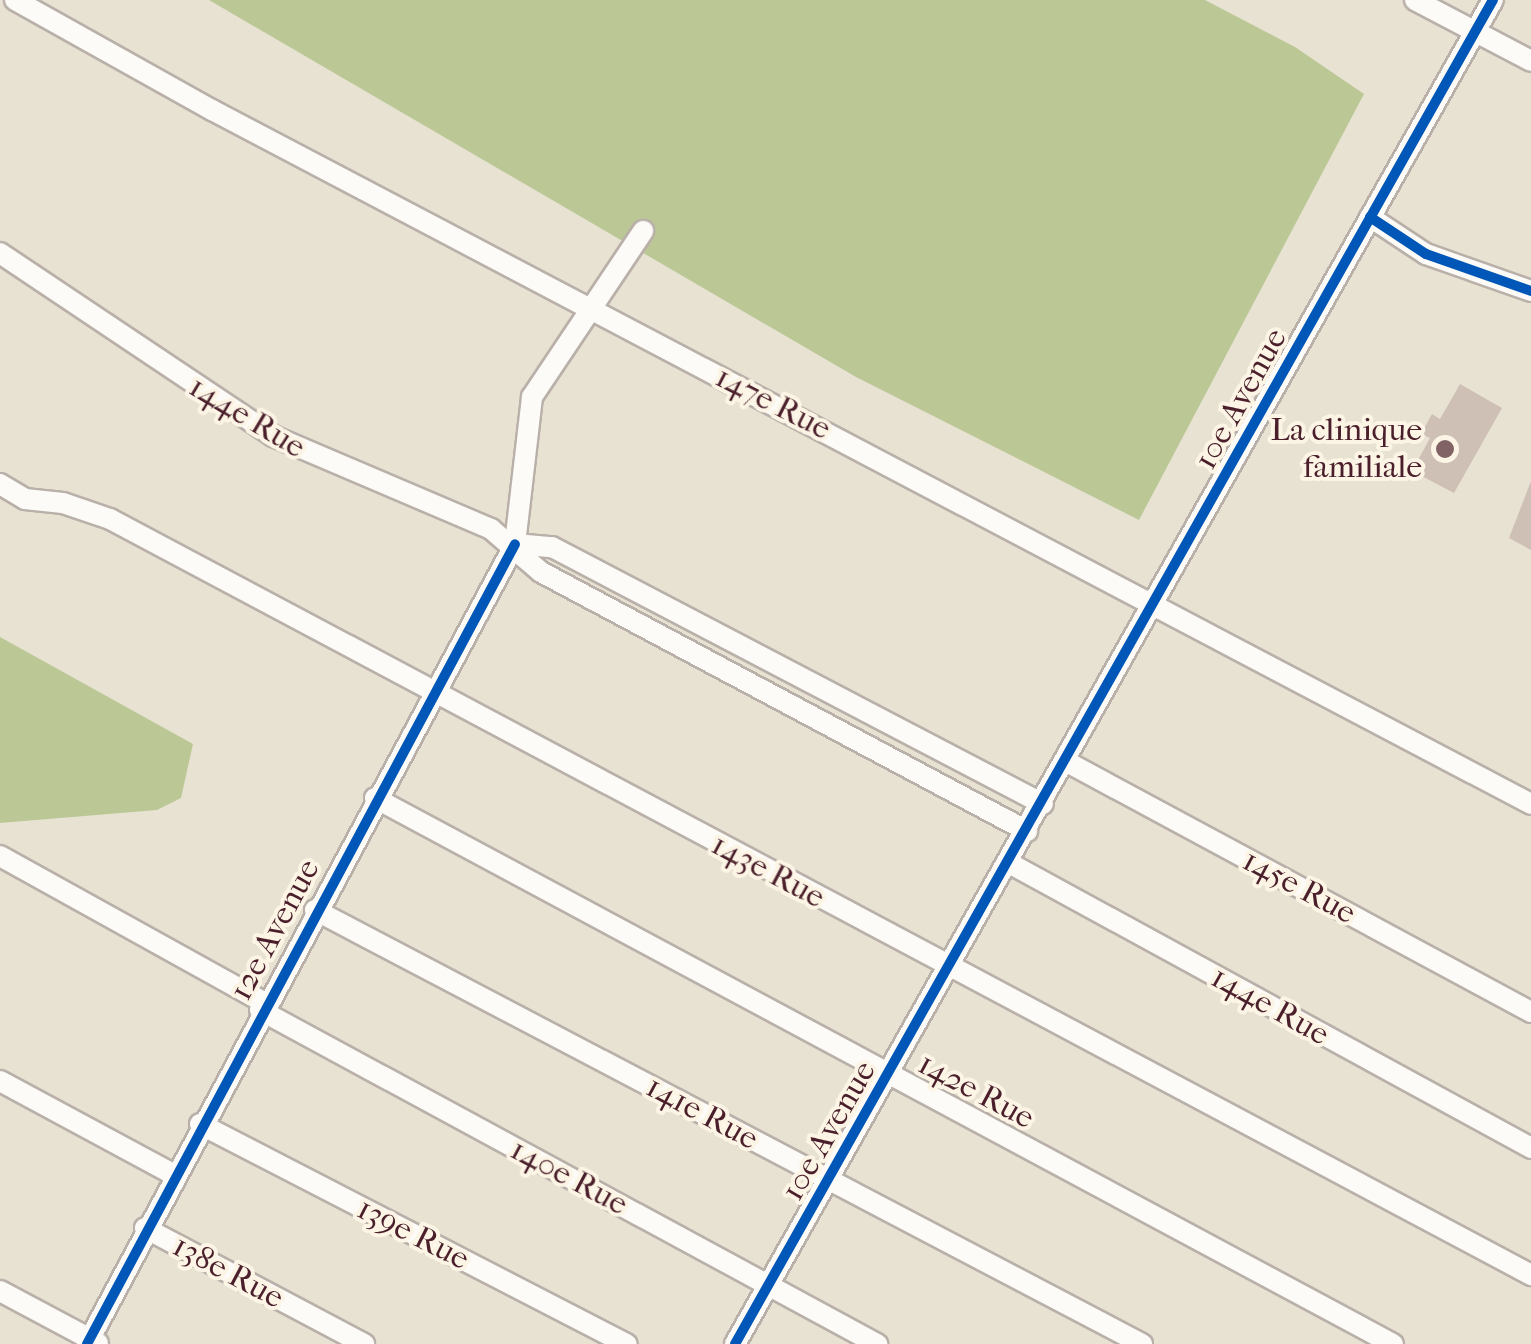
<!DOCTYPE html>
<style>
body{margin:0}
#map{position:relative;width:1531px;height:1344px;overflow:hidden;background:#e8e2d3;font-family:"IM FELL French Canon",serif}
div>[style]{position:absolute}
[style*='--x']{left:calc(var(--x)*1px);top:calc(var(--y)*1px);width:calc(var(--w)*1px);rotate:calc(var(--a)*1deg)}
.forest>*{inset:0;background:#bbc896}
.building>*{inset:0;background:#cfc0b6}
.roads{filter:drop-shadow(2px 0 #b9b0a9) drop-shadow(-2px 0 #b9b0a9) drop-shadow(0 2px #b9b0a9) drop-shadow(0 -2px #b9b0a9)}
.minor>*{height:20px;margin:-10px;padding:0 10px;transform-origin:10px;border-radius:10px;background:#fcfbf8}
.cycleway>*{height:10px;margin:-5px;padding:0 5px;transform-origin:5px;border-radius:5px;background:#0057b8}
.dots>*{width:28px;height:28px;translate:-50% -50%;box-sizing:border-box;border:5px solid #fcf5e5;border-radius:50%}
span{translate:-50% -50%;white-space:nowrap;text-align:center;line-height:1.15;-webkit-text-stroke:8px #fcf5e5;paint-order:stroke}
.street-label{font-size:32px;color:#4a1f2b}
.poi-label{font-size:32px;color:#4a1f2b}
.right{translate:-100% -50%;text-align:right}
</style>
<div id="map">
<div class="forest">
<div style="clip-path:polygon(209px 0,1205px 0,1295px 47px,1364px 94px,1139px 520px,856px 377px)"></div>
<div style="clip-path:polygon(0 637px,193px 744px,181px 798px,157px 810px,0 823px)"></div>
</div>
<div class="building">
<div style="clip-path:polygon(1460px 384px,1502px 408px,1454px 493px,1412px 471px,1430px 438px,1421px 434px,1432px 414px,1440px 419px)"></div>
<div style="clip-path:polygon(1531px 481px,1531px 550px,1509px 538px)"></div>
</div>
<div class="roads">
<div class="minor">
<div style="--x:15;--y:0;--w:226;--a:29.2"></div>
<div style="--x:212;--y:110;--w:1490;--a:27.75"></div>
<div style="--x:1415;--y:0;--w:131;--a:27.7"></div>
<div style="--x:1370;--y:217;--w:67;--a:33.5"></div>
<div style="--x:1426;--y:254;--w:111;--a:19.4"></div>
<div style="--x:0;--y:253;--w:329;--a:33.8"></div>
<div style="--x:273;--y:436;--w:237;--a:23.1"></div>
<div style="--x:491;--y:529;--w:66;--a:40.7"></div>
<div style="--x:541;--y:572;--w:551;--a:28.05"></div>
<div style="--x:0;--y:484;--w:29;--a:31"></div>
<div style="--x:25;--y:499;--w:38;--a:6"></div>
<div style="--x:63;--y:503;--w:50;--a:18.8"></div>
<div style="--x:110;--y:519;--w:1610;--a:28.01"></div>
<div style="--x:515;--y:544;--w:37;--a:5"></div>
<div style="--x:552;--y:547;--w:554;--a:27.63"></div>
<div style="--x:1067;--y:762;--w:527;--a:28.32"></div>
<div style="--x:375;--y:798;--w:1155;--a:28.21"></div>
<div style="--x:0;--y:856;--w:303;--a:29"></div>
<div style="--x:1009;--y:863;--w:595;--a:28.63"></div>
<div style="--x:315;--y:910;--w:934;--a:27.69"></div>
<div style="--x:260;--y:1010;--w:702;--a:28.43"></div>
<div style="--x:0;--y:1081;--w:196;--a:28.3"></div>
<div style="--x:200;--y:1124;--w:480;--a:27.3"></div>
<div style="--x:145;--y:1228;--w:248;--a:27.9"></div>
<div style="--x:0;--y:1291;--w:111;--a:28"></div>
<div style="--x:87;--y:1344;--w:907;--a:-61.85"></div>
<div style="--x:515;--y:544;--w:148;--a:-83.4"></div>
<div style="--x:532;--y:397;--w:200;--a:-56.2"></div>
<div style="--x:735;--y:1344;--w:1543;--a:-60.58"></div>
</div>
</div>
<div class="cycleway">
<div style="--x:1370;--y:217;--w:67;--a:33.5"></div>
<div style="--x:1426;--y:254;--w:111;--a:19.4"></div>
<div style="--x:87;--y:1344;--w:907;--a:-61.85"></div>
<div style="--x:735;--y:1344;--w:1543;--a:-60.58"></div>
</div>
<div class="dots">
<div style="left:1445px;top:449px;background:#816366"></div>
</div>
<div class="street-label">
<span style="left:1241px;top:399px;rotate:-61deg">10e Avenue</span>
<span style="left:773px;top:403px;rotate:27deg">147e Rue</span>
<span style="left:247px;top:417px;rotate:31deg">144e Rue</span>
<span style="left:768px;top:871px;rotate:28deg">143e Rue</span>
<span style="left:1299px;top:887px;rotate:28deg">145e Rue</span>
<span style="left:275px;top:930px;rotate:-62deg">12e Avenue</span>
<span style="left:1270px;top:1006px;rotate:29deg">144e Rue</span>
<span style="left:976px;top:1091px;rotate:28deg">142e Rue</span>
<span style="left:702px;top:1113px;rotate:28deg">141e Rue</span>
<span style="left:829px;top:1131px;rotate:-60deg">10e Avenue</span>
<span style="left:569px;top:1177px;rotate:28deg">140e Rue</span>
<span style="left:413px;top:1234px;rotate:27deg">139e Rue</span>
<span style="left:228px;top:1272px;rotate:28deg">138e Rue</span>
</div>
<div class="poi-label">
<span class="right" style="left:1422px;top:449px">La clinique<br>familiale</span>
</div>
</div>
